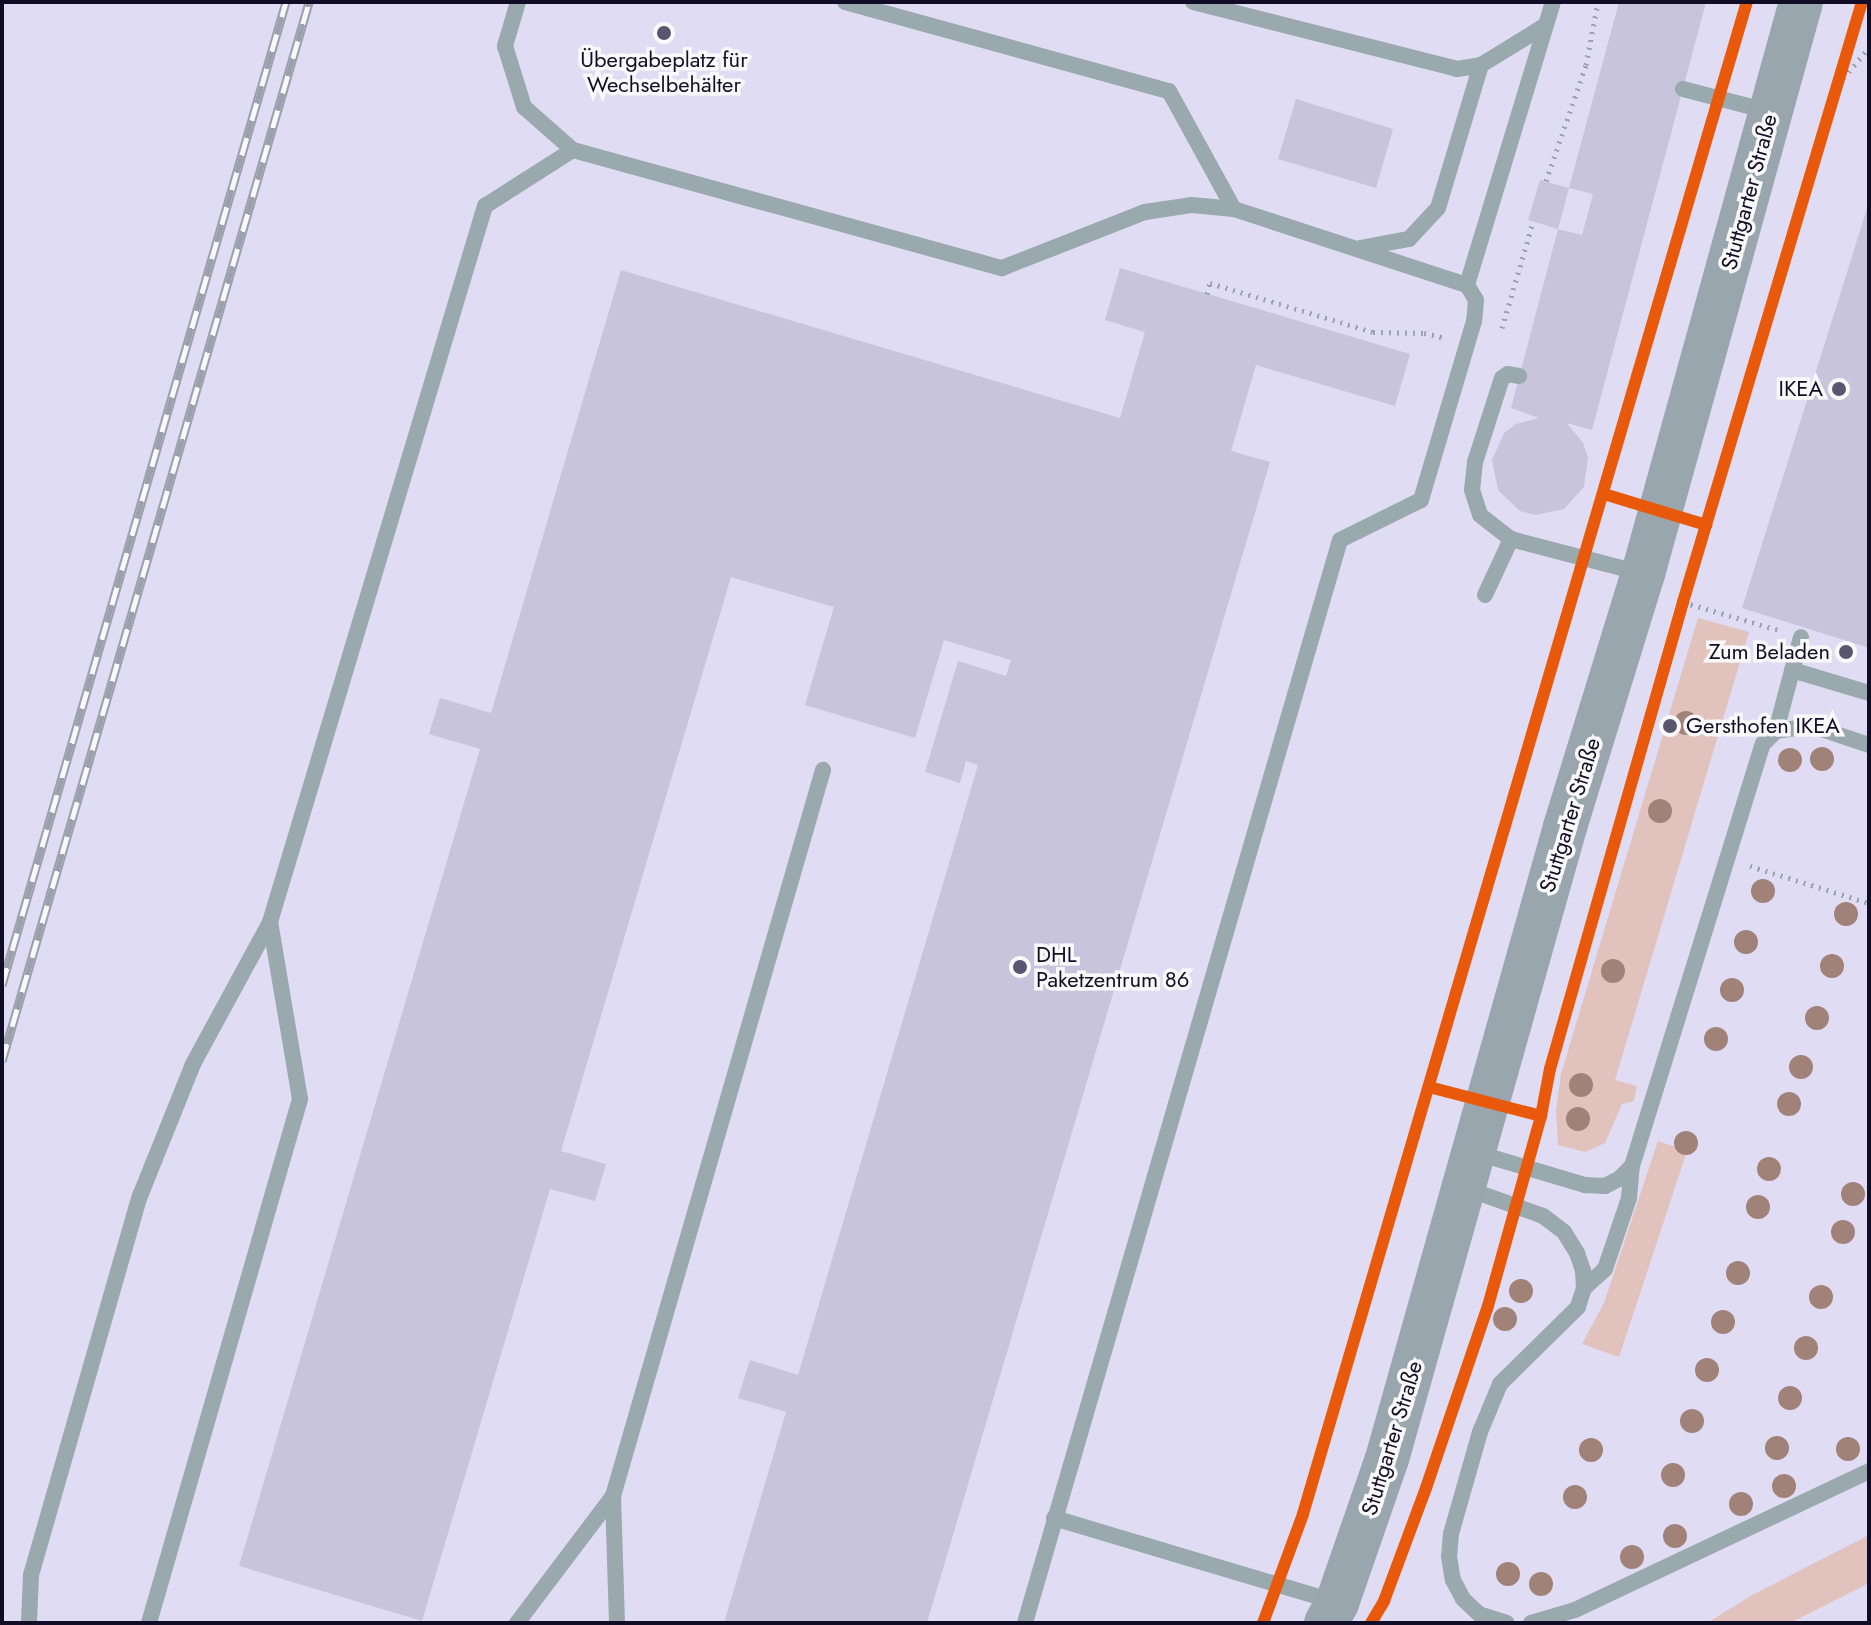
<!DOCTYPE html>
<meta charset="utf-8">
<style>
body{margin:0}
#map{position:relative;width:1871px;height:1625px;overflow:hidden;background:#dfdcf4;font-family:Jost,sans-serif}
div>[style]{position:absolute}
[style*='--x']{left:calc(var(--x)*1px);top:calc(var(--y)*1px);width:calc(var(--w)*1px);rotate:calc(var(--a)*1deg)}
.green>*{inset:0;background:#e1c2bc}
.building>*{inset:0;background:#c7c4dc}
.path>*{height:5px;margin-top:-2.5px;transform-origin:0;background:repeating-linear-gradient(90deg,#9ba3ac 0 2px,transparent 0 8px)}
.lane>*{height:16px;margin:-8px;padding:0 8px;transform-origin:8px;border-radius:8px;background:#99a9ad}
.secondary>*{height:44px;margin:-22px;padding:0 22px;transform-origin:22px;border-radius:22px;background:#99a6ae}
.rail>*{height:9px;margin-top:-4.5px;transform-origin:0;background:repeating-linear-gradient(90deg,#f9f9f9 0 18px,#9aa0ac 0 36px);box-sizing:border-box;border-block:2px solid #9aa0ac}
.cycleway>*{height:12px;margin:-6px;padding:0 6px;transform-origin:6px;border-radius:6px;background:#e8590c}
.trees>*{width:24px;height:24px;margin:-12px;border-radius:50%;background:#a18279}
.dots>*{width:22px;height:22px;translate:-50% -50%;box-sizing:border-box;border:4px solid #f9f9f9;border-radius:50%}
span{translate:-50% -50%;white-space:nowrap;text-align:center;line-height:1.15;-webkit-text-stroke:7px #f9f9f9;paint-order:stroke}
.poi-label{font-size:22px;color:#120d26}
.right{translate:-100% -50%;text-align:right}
.left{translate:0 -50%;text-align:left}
.street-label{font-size:22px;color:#120d26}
.frame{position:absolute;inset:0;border:4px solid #120d26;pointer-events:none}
</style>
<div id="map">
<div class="green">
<div style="clip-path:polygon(1698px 618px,1749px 632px,1615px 1080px,1637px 1086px,1634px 1101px,1622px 1104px,1605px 1143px,1585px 1152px,1558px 1145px,1556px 1111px,1561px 1074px)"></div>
<div style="clip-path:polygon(1658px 1141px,1687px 1151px,1619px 1357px,1582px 1344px,1604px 1303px)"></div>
<div style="clip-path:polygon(1869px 1535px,1869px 1583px,1790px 1623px,1707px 1623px,1754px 1594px)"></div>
</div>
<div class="building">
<div style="clip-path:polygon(1619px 2px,1706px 2px,1592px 430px,1567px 423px,1583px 443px,1588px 457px,1584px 487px,1564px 509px,1535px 515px,1520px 511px,1498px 490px,1492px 460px,1504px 433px,1516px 424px,1539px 418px,1511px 408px,1558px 229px,1582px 235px,1593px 194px,1569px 188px)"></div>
<div style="clip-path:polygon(1296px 99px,1393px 129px,1376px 188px,1278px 159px)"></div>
<div style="clip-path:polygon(1540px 180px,1569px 188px,1558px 229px,1528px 220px)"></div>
<div style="clip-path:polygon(1869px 202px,1869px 648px,1742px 608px)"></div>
<div style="clip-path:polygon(1120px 268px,1410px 354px,1395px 406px,1256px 365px,1231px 451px,1270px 462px,927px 1623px,724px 1623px,786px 1412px,738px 1398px,750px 1360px,798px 1375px,978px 765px,966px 761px,960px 783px,925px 772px,958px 661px,1006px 676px,1011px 660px,944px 640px,915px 738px,805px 705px,834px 607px,731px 577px,561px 1151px,606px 1164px,595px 1201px,550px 1189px,422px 1621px,239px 1566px,480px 749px,429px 734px,440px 698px,491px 713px,621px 270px,1120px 418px,1145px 332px,1105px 320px)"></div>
</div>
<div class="path">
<div style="--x:1838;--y:84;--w:48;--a:-49.3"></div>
<div style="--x:1546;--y:181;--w:123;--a:-71"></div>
<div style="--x:1586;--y:65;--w:64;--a:-79.2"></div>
<div style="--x:1207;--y:294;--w:11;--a:-75"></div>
<div style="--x:1210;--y:283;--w:170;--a:16.7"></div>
<div style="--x:1373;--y:332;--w:51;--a:1.1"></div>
<div style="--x:1424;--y:333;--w:22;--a:13"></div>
<div style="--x:1502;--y:328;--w:110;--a:-73.7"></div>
<div style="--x:1683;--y:602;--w:99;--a:16.4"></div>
<div style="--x:1750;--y:866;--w:125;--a:17.3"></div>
</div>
<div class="lane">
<div style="--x:518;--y:2;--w:46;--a:106.5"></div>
<div style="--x:505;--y:46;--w:64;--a:72.7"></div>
<div style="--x:524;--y:107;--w:65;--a:41.3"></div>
<div style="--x:573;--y:150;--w:445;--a:15.4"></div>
<div style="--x:1002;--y:268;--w:154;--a:-21.4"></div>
<div style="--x:1145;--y:212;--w:48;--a:-8.5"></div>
<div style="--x:1192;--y:205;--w:42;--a:5.4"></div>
<div style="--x:1234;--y:209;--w:245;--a:18.1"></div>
<div style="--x:1467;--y:285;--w:17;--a:59"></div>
<div style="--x:1476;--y:300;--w:21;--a:95"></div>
<div style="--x:1474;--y:321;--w:187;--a:106.5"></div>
<div style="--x:1421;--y:500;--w:90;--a:153.7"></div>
<div style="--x:1340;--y:540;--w:1128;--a:106.22"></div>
<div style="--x:845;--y:2;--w:336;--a:15.4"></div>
<div style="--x:1169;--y:91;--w:135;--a:61.2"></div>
<div style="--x:1193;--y:2;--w:272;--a:14.2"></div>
<div style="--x:1457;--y:69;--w:24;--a:-9"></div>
<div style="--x:1481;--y:65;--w:76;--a:-31.6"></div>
<div style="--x:1683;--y:89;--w:91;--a:14.6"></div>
<div style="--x:1360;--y:248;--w:50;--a:-10.4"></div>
<div style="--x:1409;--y:239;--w:42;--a:-46.9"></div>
<div style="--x:1438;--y:208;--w:149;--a:-73.3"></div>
<div style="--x:1467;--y:285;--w:296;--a:-73.1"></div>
<div style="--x:1519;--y:376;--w:11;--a:-170"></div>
<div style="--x:1508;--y:374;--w:7;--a:146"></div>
<div style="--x:1502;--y:378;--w:88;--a:107.8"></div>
<div style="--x:1475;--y:462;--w:28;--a:96"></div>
<div style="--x:1472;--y:490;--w:26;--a:72"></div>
<div style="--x:1480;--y:515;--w:39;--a:38"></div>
<div style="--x:1511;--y:539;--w:134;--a:14.7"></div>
<div style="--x:1485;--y:595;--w:62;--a:-65.1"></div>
<div style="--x:1792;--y:670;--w:80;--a:16.6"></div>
<div style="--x:1776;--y:731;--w:97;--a:-75.1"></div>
<div style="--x:1474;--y:1152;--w:116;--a:16.6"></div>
<div style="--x:1585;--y:1185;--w:20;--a:3"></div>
<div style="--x:1605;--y:1186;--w:16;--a:-27"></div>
<div style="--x:1619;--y:1179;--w:18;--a:-45"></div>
<div style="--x:1465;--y:1188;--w:83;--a:19.7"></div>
<div style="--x:1543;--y:1216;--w:26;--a:37"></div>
<div style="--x:1564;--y:1232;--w:25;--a:58"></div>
<div style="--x:1577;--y:1253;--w:18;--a:71"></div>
<div style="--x:1583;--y:1270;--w:18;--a:87"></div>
<div style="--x:1584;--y:1288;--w:20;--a:108"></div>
<div style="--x:1578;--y:1307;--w:110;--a:135.4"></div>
<div style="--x:1500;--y:1384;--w:52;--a:112.6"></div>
<div style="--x:1480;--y:1432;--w:106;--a:105.9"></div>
<div style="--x:1451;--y:1534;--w:22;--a:95"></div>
<div style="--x:1449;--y:1556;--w:24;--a:81"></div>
<div style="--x:1453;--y:1580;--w:21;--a:62"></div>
<div style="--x:1463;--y:1599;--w:22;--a:43"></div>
<div style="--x:1479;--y:1614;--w:29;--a:18"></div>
<div style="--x:1584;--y:1288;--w:28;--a:-42"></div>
<div style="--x:1605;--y:1269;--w:75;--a:-71.3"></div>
<div style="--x:1629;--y:1198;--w:32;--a:-85"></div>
<div style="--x:1632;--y:1166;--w:442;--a:-72.8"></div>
<div style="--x:1763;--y:744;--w:18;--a:-45"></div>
<div style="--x:1776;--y:731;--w:36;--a:-8"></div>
<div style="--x:1812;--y:726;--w:60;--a:18.4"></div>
<div style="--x:1054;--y:1518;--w:293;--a:16.6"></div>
<div style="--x:29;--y:1623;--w:48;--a:-87.6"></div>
<div style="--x:31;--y:1575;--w:394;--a:-74"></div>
<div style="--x:140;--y:1196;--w:142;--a:-68.1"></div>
<div style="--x:193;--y:1064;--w:162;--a:-61.5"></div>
<div style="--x:149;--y:1623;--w:545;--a:-73.92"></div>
<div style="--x:300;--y:1099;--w:180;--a:-99.6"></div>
<div style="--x:270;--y:922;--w:748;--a:-73.29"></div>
<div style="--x:485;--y:206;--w:104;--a:-32.5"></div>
<div style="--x:517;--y:1623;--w:159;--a:-52.9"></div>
<div style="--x:617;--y:1623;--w:127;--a:-91.8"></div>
<div style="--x:613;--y:1496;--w:756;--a:-73.87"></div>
<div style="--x:1531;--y:1623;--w:46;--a:-16.5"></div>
<div style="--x:1575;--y:1610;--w:325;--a:-25.3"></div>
</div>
<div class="secondary">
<div style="--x:1326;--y:1623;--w:23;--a:-61"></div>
<div style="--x:1337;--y:1603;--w:152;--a:-70.9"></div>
<div style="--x:1387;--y:1459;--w:657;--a:-74.27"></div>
<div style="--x:1565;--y:827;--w:265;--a:-72.9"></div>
<div style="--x:1643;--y:574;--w:593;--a:-74.56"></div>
</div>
<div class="rail">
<div style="--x:2;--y:985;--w:1023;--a:-73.89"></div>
<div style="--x:2;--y:1061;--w:1103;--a:-73.83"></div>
</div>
<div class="cycleway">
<div style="--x:1604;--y:494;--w:107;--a:16.9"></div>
<div style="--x:1429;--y:1087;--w:116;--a:14.5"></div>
<div style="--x:1263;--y:1623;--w:116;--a:-69.8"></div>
<div style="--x:1303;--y:1514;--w:1576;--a:-73.64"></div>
<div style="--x:1371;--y:1623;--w:26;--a:-59"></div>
<div style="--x:1384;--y:1601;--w:121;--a:-69.6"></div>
<div style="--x:1426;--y:1488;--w:192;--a:-71.2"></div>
<div style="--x:1488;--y:1306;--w:197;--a:-74.4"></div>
<div style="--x:1541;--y:1116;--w:48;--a:-79.2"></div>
<div style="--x:1550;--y:1069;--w:486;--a:-74.1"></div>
<div style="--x:1683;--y:602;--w:626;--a:-73.39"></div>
</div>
<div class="trees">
<div style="left:1686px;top:723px"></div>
<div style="left:1822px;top:759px"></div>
<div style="left:1790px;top:760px"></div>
<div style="left:1660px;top:811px"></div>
<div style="left:1763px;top:891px"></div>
<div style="left:1846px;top:914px"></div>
<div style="left:1746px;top:942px"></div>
<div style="left:1832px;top:966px"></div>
<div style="left:1613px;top:971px"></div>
<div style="left:1732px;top:990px"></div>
<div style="left:1817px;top:1018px"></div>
<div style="left:1716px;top:1039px"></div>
<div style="left:1801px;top:1067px"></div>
<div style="left:1581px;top:1085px"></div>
<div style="left:1789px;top:1104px"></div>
<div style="left:1578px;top:1119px"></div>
<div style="left:1686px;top:1143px"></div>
<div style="left:1769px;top:1169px"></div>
<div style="left:1853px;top:1194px"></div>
<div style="left:1758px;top:1207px"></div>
<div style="left:1843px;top:1232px"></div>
<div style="left:1738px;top:1273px"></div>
<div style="left:1521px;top:1291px"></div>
<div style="left:1821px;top:1297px"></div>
<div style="left:1505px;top:1319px"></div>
<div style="left:1723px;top:1322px"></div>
<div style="left:1806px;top:1348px"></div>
<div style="left:1707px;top:1370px"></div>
<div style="left:1790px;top:1398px"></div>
<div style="left:1692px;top:1421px"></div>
<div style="left:1777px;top:1448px"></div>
<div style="left:1848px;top:1449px"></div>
<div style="left:1591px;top:1450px"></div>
<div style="left:1673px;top:1475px"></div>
<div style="left:1784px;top:1486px"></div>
<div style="left:1575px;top:1497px"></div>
<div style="left:1741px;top:1504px"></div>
<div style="left:1675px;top:1536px"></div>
<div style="left:1632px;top:1557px"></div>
<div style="left:1508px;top:1574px"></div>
<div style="left:1541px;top:1584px"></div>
</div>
<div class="dots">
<div style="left:664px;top:33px;background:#5a556e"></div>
<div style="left:1839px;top:389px;background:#5a556e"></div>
<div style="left:1846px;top:652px;background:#5a556e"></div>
<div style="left:1670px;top:726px;background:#5a556e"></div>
<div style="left:1020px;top:967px;background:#5a556e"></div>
</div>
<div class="poi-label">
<span style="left:664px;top:72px">Übergabeplatz für<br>Wechselbehälter</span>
<span class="right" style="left:1823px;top:389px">IKEA</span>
<span class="right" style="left:1830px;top:652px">Zum Beladen</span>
<span class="left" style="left:1686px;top:726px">Gersthofen IKEA</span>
<span class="left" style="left:1036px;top:967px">DHL<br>Paketzentrum 86</span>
</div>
<div class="street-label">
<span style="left:1749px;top:192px;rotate:-75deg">Stuttgarter Straße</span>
<span style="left:1570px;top:815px;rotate:-73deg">Stuttgarter Straße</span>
<span style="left:1392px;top:1438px;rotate:-73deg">Stuttgarter Straße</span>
</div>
<div class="frame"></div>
</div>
